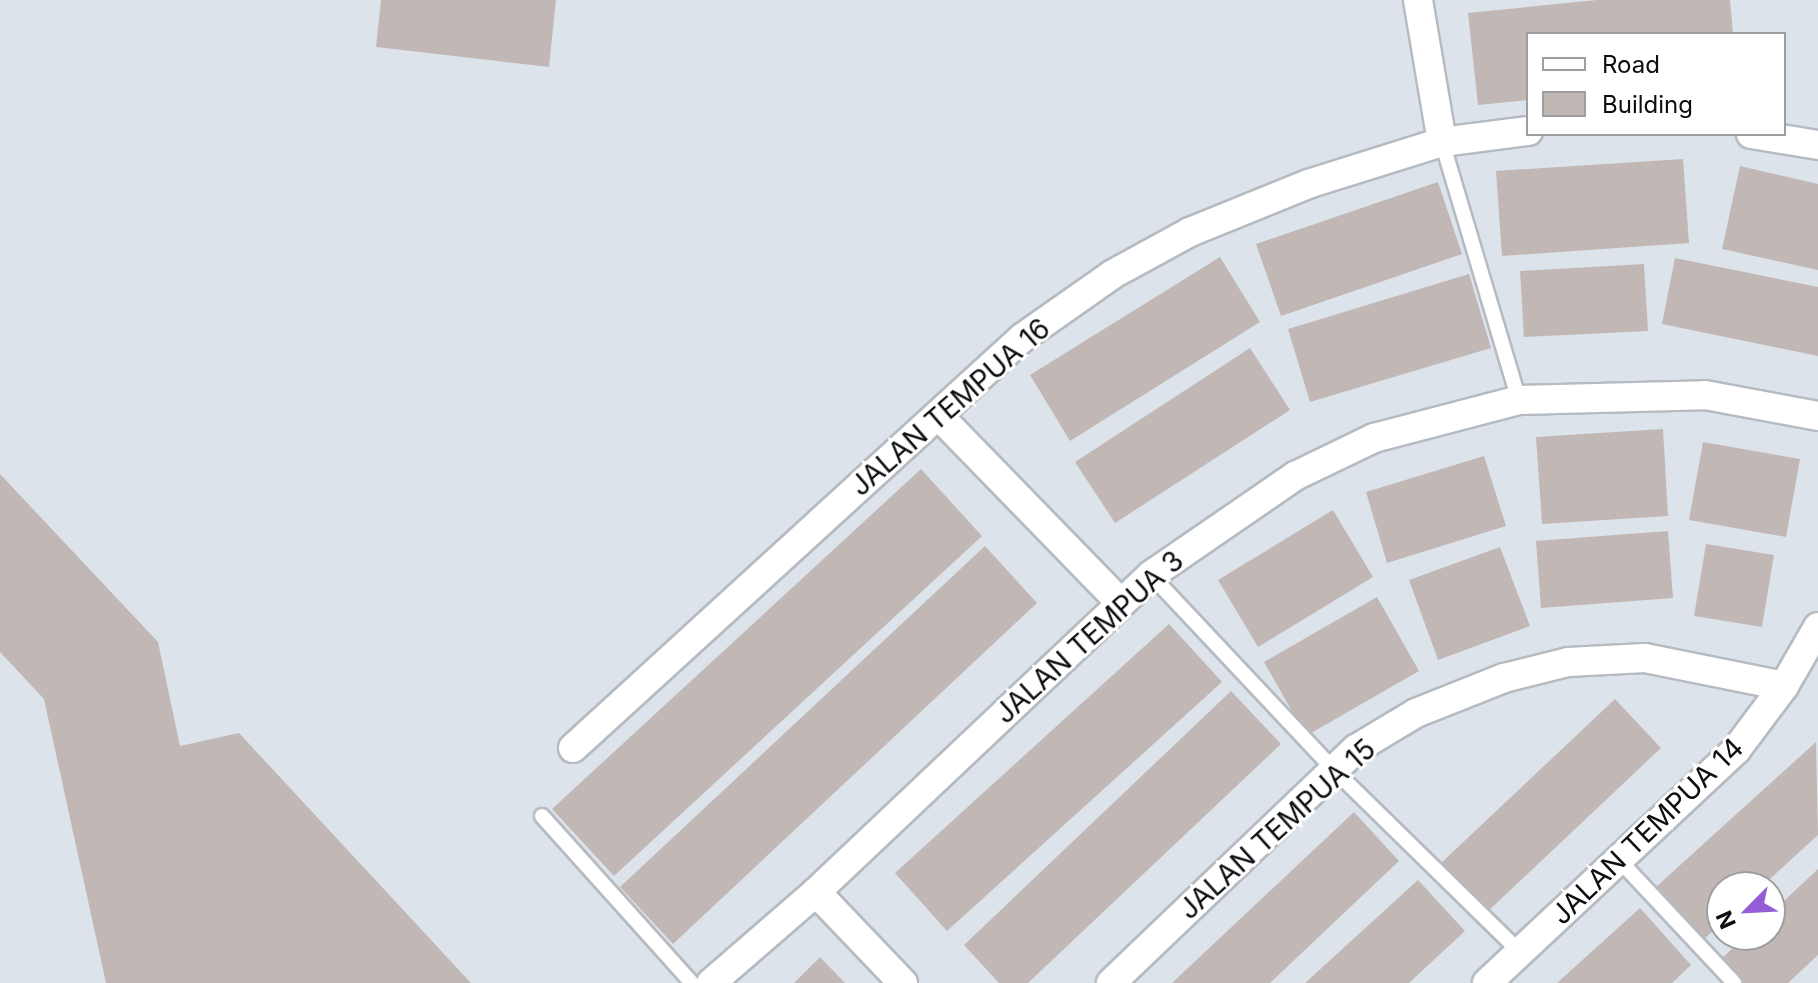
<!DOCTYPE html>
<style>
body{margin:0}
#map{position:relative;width:1818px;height:983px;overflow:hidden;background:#dde3ea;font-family:Inter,sans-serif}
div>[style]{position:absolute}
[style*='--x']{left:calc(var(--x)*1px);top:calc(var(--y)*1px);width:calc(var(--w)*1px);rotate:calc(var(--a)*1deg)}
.building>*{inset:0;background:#c1b8b6}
.roads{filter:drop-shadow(2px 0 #b5bbc1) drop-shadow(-2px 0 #b5bbc1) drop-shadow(0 2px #b5bbc1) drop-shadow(0 -2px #b5bbc1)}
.lane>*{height:14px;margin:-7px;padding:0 7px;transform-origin:7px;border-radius:7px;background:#fff}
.street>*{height:28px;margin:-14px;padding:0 14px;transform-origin:14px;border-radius:14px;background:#fff}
span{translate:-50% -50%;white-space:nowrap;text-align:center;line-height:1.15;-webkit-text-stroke:6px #fff;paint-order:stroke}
.street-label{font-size:28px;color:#0b0d0f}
.legend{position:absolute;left:1526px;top:32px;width:260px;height:104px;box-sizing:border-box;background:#fff;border:2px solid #9d9e9f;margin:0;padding:10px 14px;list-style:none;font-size:24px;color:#0b0d0f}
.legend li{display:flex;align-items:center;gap:16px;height:40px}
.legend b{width:40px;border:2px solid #9d9e9f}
.north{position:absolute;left:1706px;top:871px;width:80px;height:80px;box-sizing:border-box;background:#fff;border:2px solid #9d9e9f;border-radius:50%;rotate:246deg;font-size:22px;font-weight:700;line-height:32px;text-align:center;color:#0b0d0f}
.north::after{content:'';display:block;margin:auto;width:28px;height:36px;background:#945dd5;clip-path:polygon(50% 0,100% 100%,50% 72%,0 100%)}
</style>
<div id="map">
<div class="building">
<div style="clip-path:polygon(381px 0,556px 0,549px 67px,376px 47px)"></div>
<div style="clip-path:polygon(1597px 0,1730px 0,1733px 34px,1528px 34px,1528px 100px,1478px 105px,1468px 13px)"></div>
<div style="clip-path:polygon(1683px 159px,1689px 243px,1502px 256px,1496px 171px)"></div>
<div style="clip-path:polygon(1740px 166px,1818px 184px,1818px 270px,1722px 249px)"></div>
<div style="clip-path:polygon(1438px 182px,1462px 254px,1281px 316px,1256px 244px)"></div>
<div style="clip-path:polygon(1220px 257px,1260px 322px,1070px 441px,1030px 375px)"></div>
<div style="clip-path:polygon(1675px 258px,1818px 287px,1818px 356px,1662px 324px)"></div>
<div style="clip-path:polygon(1644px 264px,1648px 331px,1524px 337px,1520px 271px)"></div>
<div style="clip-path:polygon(1469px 274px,1491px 348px,1310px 402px,1288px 329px)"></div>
<div style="clip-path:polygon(1250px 348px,1290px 410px,1115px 523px,1075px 462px)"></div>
<div style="clip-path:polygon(1663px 429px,1668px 516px,1542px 524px,1536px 437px)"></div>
<div style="clip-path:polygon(1703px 442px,1800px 459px,1786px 537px,1689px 520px)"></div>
<div style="clip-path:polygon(1484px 456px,1506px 526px,1387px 563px,1366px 492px)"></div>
<div style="clip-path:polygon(921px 469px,982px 536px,614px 876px,552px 809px)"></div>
<div style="clip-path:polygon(0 474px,158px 642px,180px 746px,239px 733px,471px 983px,106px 983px,44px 699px,0 652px)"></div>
<div style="clip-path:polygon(1333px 510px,1373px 577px,1258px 647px,1218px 580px)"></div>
<div style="clip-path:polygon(1668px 531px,1673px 598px,1541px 608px,1536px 541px)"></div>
<div style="clip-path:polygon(1706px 544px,1774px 555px,1762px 627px,1694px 616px)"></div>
<div style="clip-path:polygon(985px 546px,1037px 603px,673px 944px,620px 887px)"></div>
<div style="clip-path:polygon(1500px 547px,1530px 626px,1438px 660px,1409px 580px)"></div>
<div style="clip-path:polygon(1377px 597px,1419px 671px,1306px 736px,1264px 662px)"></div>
<div style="clip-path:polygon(1169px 624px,1222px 682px,947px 931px,895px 873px)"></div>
<div style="clip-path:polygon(1231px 691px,1281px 744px,1028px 983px,999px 983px,964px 945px)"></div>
<div style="clip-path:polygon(1615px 699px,1661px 748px,1486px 913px,1440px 864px)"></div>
<div style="clip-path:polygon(1816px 742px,1818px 835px,1761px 887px,1722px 887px,1722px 923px,1703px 940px,1656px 887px)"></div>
<div style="clip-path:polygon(1354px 812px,1399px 861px,1270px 983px,1172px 983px)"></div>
<div style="clip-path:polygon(1818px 869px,1818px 955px,1788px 983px,1743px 983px,1721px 959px,1747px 935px,1770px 935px,1770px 914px)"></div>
<div style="clip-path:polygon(1418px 880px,1465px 931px,1409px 983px,1305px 983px)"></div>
<div style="clip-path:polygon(1640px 908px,1691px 965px,1672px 983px,1557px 983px)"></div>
<div style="clip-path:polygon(820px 957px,845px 983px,794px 983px)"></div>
</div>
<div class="roads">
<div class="lane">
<div style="--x:1442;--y:142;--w:269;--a:73.4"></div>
<div style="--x:1151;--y:575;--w:267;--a:46.8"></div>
<div style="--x:1334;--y:770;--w:260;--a:44.4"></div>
<div style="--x:542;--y:816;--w:224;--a:48.1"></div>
<div style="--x:1620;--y:861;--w:167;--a:46.9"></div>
</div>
<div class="street">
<div style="--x:1418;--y:0;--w:144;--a:80.4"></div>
<div style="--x:1751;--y:134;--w:68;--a:9.3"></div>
<div style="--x:938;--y:415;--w:262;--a:45.8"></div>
<div style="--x:573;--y:748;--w:608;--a:-42.4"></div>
<div style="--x:1022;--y:338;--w:111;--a:-35.1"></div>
<div style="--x:1113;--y:274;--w:88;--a:-28.6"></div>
<div style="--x:1190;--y:232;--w:127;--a:-22.1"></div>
<div style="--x:1308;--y:184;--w:140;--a:-17.4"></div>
<div style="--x:1442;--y:142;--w:87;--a:-7.3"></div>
<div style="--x:816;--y:892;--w:126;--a:46.3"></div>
<div style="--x:711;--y:983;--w:139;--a:-40.9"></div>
<div style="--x:816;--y:892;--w:461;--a:-43.4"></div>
<div style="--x:1151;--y:575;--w:175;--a:-34.5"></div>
<div style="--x:1295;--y:476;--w:88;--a:-25.7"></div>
<div style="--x:1374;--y:438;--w:150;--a:-14.7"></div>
<div style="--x:1519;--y:400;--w:186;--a:-1.5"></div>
<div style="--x:1705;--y:395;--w:115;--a:10.5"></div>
<div style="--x:1111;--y:983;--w:339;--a:-43.7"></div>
<div style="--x:1356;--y:749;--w:70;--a:-31"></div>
<div style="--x:1416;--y:713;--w:95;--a:-21.7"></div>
<div style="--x:1504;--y:678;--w:66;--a:-14"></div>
<div style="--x:1568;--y:662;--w:77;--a:-3"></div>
<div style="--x:1645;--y:658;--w:142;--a:11.4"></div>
<div style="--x:1487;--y:983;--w:341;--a:-43.1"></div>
<div style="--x:1736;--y:750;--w:80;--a:-53.1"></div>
<div style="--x:1784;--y:686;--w:68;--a:-60"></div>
</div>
</div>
<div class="street-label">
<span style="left:950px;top:407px;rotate:-41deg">JALAN TEMPUA 16</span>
<span style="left:1089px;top:637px;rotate:-42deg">JALAN TEMPUA 3</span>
<span style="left:1277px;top:829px;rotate:-42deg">JALAN TEMPUA 15</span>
<span style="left:1647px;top:831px;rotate:-44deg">JALAN TEMPUA 14</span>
</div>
<ul class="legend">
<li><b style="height:10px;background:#fff"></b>Road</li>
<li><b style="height:22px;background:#c1b8b6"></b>Building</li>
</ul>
<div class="north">N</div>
</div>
